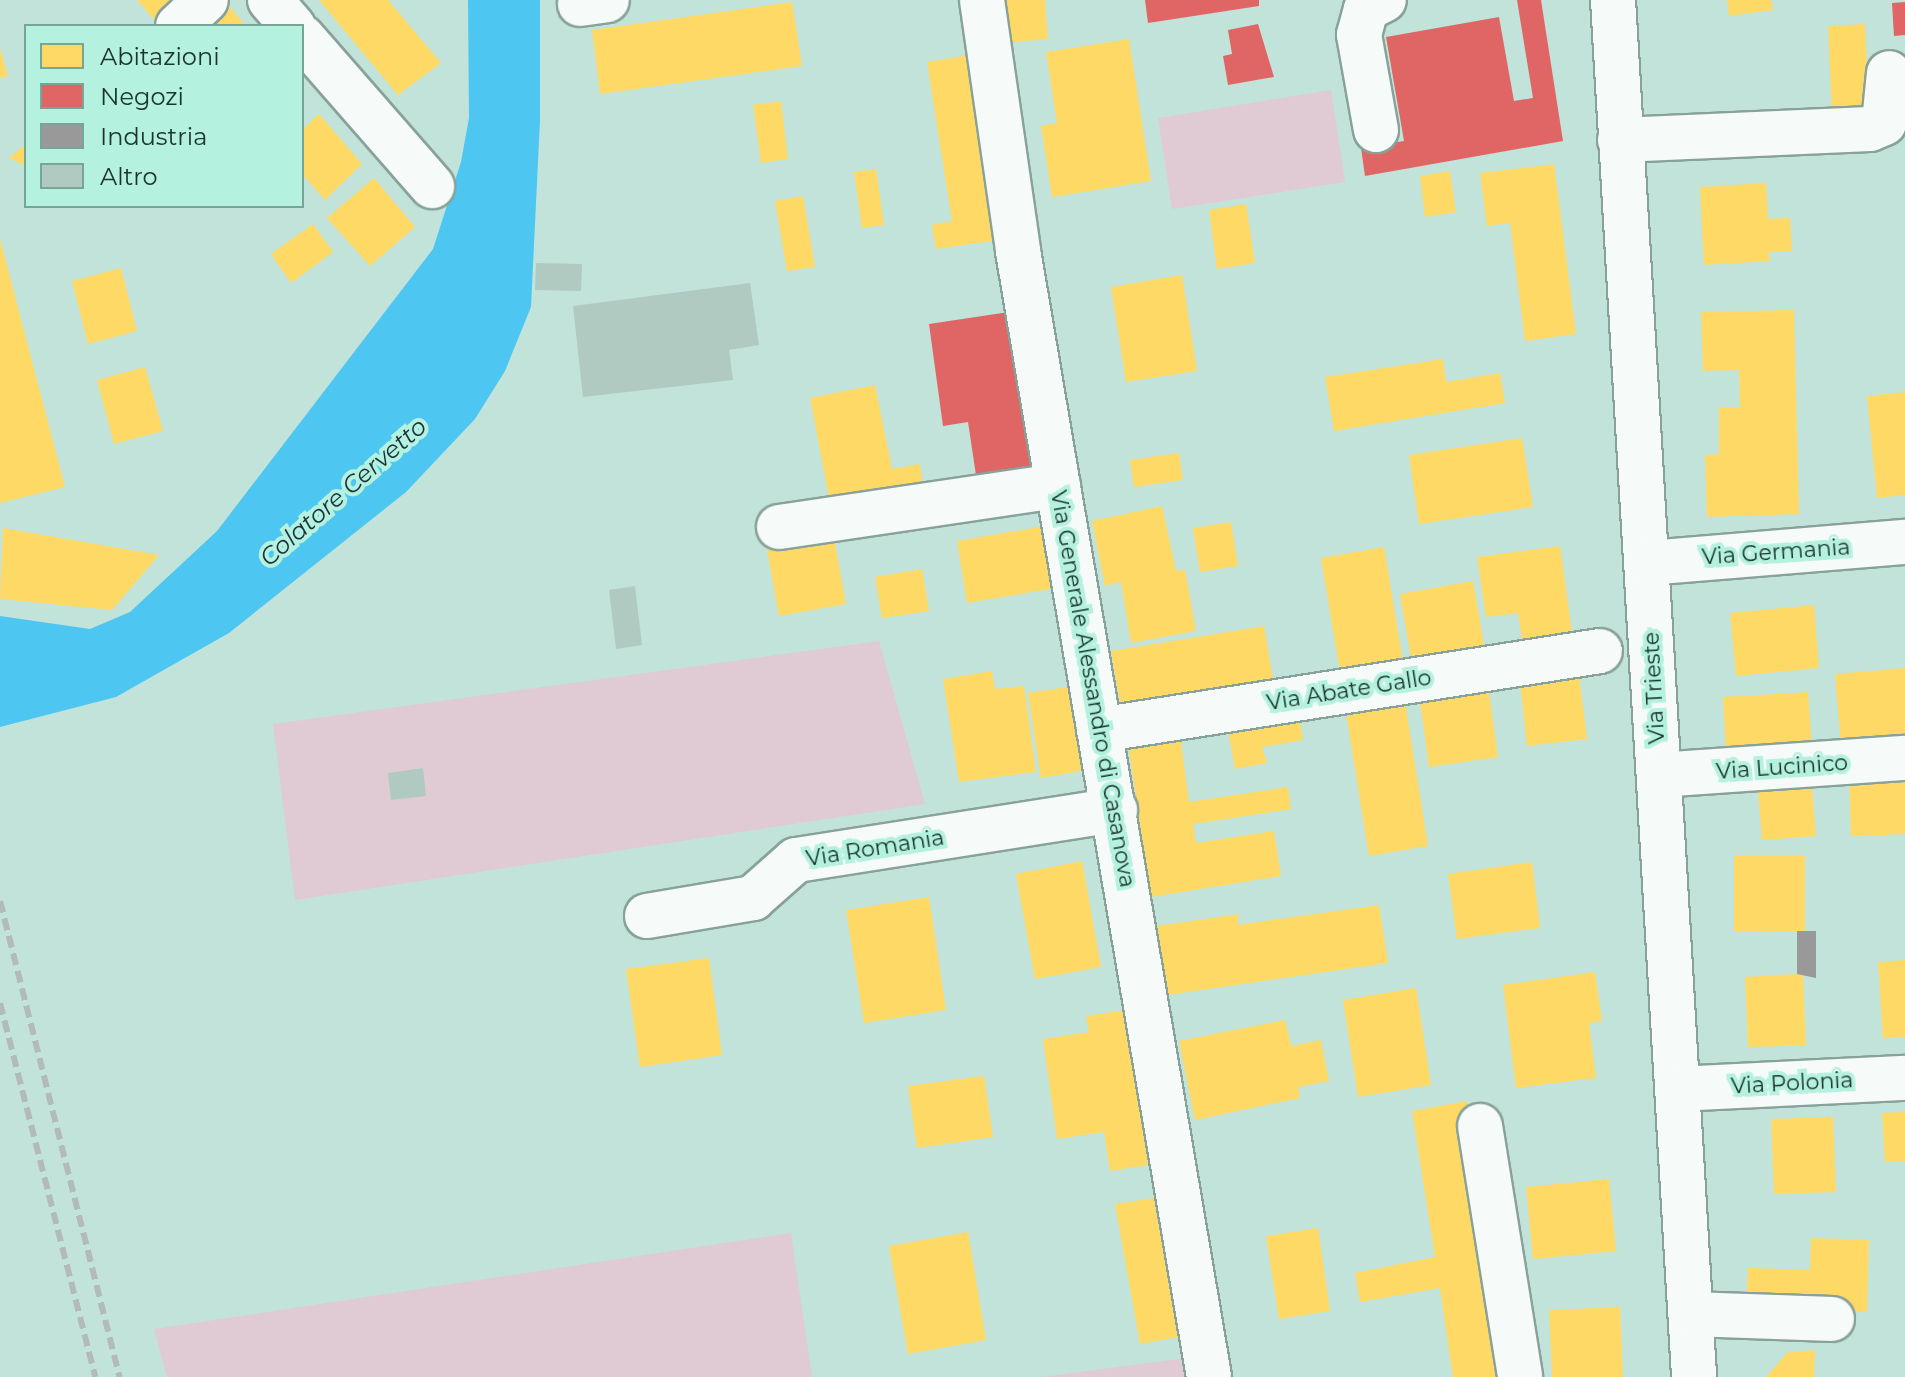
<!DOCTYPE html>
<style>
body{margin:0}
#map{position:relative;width:1905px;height:1377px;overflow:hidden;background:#c2e3d9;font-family:Montserrat,sans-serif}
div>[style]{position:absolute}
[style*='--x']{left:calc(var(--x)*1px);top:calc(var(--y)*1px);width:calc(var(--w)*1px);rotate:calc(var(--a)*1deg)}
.green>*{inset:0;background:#e0cad4}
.water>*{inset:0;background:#4dc6f1}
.homes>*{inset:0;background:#ffd966}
.shops>*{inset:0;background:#e06666}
.industry>*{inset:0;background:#999}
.building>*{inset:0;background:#b0cac2}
.roads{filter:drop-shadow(2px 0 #88a29a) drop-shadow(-2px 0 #88a29a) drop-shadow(0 2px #88a29a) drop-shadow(0 -2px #88a29a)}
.minor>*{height:44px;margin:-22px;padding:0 22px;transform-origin:22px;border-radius:22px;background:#f6fbf9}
.rail>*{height:6px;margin-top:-3px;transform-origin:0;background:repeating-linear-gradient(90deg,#b3bbb9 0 12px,transparent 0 18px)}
span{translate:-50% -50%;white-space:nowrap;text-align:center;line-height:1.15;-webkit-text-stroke:8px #b4f1de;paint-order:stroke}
.street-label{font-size:22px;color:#1b342d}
.water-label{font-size:24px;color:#192f3c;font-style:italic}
.legend{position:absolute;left:24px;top:24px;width:280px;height:184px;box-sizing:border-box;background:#b4f1de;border:2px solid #77a597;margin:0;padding:10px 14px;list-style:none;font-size:24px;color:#1b342d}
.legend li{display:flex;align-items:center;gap:16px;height:40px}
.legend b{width:40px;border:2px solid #77a597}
</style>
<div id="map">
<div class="green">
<div style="clip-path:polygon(1331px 90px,1345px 182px,1172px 209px,1158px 118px)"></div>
<div style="clip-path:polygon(879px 641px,925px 804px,295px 900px,273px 724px)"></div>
<div style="clip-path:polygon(791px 1233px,812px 1377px,167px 1377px,154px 1329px)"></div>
<div style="clip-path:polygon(1193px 1357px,1195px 1377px,1042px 1377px)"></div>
</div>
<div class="water">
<div style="clip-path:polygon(468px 0,540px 0,540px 120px,531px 307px,505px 371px,475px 419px,406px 492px,229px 633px,116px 697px,0 727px,0 616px,90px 629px,130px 612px,217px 531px,433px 249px,461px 162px,469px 118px)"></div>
</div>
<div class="homes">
<div style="clip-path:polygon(137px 0,188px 0,160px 26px)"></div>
<div style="clip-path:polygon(224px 0,246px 26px,197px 26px)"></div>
<div style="clip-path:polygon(319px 0,388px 0,441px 63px,398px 95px)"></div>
<div style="clip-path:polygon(1000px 0,1045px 0,1048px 39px,1001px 43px)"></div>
<div style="clip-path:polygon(1727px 0,1771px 0,1773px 10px,1729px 16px)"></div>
<div style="clip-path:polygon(792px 2px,802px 66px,600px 94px,592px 30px)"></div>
<div style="clip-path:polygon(1865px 24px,1869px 112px,1832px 115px,1828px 26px)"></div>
<div style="clip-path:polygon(1129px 39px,1151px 181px,1052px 197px,1041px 126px,1057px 123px,1046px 52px)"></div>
<div style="clip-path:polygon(0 48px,8px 76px,0 78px)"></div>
<div style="clip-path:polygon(969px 55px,998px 240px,936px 249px,932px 225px,952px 221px,927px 62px)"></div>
<div style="clip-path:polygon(781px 101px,788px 159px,761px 163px,753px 105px)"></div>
<div style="clip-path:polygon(319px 114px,362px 164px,325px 200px,302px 174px,302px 130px)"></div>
<div style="clip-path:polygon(26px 144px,26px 166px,9px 158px)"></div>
<div style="clip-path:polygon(1554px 164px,1576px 334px,1525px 341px,1510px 223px,1487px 226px,1480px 173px)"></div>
<div style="clip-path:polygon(876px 169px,884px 225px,862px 228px,854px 172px)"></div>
<div style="clip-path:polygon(1450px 171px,1456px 212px,1425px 217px,1420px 176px)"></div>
<div style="clip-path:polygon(374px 178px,415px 227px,370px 266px,327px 218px)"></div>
<div style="clip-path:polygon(1766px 183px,1768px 219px,1790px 218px,1792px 251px,1769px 252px,1770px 261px,1704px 265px,1700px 187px)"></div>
<div style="clip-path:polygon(803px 196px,815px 267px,787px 271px,775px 201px)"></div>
<div style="clip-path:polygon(1246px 204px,1255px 263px,1217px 269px,1209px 210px)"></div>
<div style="clip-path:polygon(313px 224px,333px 252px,291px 283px,271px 254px)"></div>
<div style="clip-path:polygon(0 239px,65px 487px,0 503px)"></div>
<div style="clip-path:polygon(121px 268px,137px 331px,88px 344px,72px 281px)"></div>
<div style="clip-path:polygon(1182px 275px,1197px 371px,1126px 382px,1111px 287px)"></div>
<div style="clip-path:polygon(1794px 310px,1799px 514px,1707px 517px,1705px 455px,1719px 454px,1719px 407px,1740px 407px,1739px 370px,1703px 371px,1701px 312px)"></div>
<div style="clip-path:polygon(1443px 359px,1446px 382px,1500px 373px,1505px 403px,1334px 431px,1325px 377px)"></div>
<div style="clip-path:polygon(145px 367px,163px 431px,114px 444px,97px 380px)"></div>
<div style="clip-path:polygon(875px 385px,892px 469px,920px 464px,924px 494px,831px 508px,810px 398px)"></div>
<div style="clip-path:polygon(1905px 392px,1905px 495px,1877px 498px,1867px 396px)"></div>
<div style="clip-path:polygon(1522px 438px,1533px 507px,1419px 524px,1409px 455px)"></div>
<div style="clip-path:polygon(1179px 453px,1183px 480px,1134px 487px,1130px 460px)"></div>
<div style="clip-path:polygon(1162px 506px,1176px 571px,1185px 570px,1196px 631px,1131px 643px,1121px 582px,1105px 586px,1092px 521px)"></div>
<div style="clip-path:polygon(1231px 522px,1238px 566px,1200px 572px,1193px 528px)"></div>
<div style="clip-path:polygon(1045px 526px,1056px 588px,967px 603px,957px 541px)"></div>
<div style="clip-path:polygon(3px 528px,159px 555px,112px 610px,0 599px)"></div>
<div style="clip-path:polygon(833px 532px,846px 604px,779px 616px,766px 544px)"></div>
<div style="clip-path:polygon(1560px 546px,1573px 640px,1523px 648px,1518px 613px,1486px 617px,1477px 557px)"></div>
<div style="clip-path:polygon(1384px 547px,1404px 668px,1341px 678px,1321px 558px)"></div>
<div style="clip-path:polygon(922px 569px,929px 611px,882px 618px,875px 577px)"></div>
<div style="clip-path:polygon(1473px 581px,1484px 645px,1411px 658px,1400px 594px)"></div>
<div style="clip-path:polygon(1814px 605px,1819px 668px,1736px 676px,1730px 613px)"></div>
<div style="clip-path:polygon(1264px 626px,1275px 691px,1122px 715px,1111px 651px)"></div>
<div style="clip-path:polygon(1905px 668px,1905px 740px,1841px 745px,1835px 674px)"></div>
<div style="clip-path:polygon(992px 671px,995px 689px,1024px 686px,1036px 772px,959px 782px,943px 679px)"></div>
<div style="clip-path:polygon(1579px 675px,1587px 739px,1527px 746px,1520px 681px)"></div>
<div style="clip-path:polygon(1488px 685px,1498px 757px,1429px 767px,1419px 695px)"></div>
<div style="clip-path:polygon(1074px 686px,1087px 770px,1041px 778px,1028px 693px)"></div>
<div style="clip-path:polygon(1808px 692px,1812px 748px,1726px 753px,1723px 697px)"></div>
<div style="clip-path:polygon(1404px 696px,1428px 846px,1369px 856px,1345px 706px)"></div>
<div style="clip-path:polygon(1299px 713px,1303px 740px,1262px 747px,1267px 763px,1235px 769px,1227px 725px)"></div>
<div style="clip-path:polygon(1180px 735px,1189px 802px,1288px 787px,1291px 809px,1193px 824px,1196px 843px,1274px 831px,1281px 876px,1151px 897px,1128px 743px)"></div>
<div style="clip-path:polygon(1811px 774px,1816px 836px,1762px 840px,1757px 778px)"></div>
<div style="clip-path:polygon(1905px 775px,1905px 834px,1851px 836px,1849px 777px)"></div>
<div style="clip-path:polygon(1734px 855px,1805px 855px,1805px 931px,1734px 932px)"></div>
<div style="clip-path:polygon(1082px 861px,1101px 967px,1035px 979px,1016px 874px)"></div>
<div style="clip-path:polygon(1532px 862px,1540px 928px,1457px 939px,1448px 874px)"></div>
<div style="clip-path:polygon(929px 897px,946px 1010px,864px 1023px,846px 910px)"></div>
<div style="clip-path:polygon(1379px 905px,1388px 963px,1167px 995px,1157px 926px,1239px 914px,1237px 925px)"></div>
<div style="clip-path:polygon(709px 958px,722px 1055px,640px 1067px,626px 969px)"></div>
<div style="clip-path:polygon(1905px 960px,1905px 1037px,1883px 1038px,1878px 962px)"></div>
<div style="clip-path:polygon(1595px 972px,1602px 1021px,1589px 1023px,1596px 1078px,1516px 1088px,1503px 985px)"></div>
<div style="clip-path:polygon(1797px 974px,1803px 974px,1806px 1045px,1748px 1047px,1745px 977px)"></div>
<div style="clip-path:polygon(1416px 988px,1431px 1085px,1358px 1097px,1343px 1000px)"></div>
<div style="clip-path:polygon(1125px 1010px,1148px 1165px,1110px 1171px,1104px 1132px,1057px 1139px,1043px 1039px,1089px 1032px,1086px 1016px)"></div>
<div style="clip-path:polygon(1285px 1020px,1291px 1046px,1321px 1040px,1329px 1081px,1298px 1087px,1300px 1098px,1195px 1120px,1179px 1041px)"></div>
<div style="clip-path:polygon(984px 1076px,993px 1137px,917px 1148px,908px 1086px)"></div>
<div style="clip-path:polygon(1467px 1101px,1509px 1377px,1453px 1377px,1440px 1288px,1360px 1302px,1355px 1273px,1435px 1257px,1412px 1111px)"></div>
<div style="clip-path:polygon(1905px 1112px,1905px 1161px,1885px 1162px,1882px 1113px)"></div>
<div style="clip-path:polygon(1833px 1117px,1836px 1192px,1774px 1194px,1771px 1119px)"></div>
<div style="clip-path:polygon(1609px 1179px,1616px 1251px,1533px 1259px,1526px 1187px)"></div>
<div style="clip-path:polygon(1154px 1198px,1178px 1337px,1140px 1344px,1115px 1204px)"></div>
<div style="clip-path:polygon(1318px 1228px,1330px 1311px,1279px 1319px,1266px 1236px)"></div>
<div style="clip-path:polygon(968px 1232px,986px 1340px,908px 1354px,889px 1246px)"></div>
<div style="clip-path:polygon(1811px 1238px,1869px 1240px,1867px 1312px,1746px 1308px,1748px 1268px,1810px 1270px)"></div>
<div style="clip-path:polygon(1620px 1307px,1623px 1377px,1552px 1377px,1549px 1310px)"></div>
<div style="clip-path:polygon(1815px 1350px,1814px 1377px,1766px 1377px,1788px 1352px)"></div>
</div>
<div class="shops">
<div style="clip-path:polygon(1145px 0,1259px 0,1259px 6px,1148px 23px)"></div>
<div style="clip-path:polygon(1517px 0,1541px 0,1563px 141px,1365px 176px,1361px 148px,1404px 141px,1386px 37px,1499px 17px,1514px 101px,1533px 98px)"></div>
<div style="clip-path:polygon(1905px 2px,1905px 35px,1894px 36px,1892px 3px)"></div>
<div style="clip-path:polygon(1258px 24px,1274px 77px,1228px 85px,1223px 56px,1232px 54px,1228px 30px)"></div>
<div style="clip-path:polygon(1009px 312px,1034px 473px,977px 482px,968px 422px,943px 426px,929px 324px)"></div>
</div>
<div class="industry">
<div style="clip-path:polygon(1797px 931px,1816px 931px,1816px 978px,1797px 974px)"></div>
</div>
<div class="building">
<div style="clip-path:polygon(536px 263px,582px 264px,581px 291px,535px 290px)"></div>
<div style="clip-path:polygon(750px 283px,759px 345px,729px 350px,733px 380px,583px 397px,573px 306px)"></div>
<div style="clip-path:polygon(635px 586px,642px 645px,616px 649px,609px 590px)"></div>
<div style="clip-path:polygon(423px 768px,426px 796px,391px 800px,388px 773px)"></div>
</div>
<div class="roads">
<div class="minor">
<div style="--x:270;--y:0;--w:35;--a:49"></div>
<div style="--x:982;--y:0;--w:254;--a:81.8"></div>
<div style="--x:1018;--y:251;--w:1142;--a:80.37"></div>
<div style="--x:1613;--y:0;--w:1379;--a:86.63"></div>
<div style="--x:580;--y:4;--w:27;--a:-8"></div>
<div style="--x:178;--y:26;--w:38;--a:-43"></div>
<div style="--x:302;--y:37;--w:198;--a:48.9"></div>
<div style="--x:1376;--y:130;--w:97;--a:-100.1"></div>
<div style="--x:1359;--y:35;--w:27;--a:-75"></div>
<div style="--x:1366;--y:9;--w:20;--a:-27"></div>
<div style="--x:1620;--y:140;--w:250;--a:-2.5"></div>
<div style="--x:1870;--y:129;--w:15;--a:-23"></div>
<div style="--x:1884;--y:123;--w:50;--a:-84.3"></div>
<div style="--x:779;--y:527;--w:282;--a:-8.4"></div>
<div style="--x:1647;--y:563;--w:259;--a:-4.7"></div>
<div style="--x:1099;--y:730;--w:507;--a:-8.96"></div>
<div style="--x:1659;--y:775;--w:247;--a:-4"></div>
<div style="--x:647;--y:916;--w:108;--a:-9.6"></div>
<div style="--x:753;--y:898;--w:57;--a:-41.5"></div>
<div style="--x:796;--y:860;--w:323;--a:-8.9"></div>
<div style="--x:1678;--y:1089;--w:227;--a:-2.8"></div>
<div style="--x:1480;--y:1126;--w:254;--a:80.9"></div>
<div style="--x:1691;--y:1314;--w:141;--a:2"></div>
</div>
</div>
<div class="rail">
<div style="--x:0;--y:901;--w:491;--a:75.9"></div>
<div style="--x:0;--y:1003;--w:386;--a:75.7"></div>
</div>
<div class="street-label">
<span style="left:1776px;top:552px;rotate:-4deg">Via Germania</span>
<span style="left:1654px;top:688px;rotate:-93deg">Via Trieste</span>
<span style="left:1093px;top:689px;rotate:80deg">Via Generale Alessandro di Casanova</span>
<span style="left:1349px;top:690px;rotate:-9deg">Via Abate Gallo</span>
<span style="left:1782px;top:767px;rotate:-4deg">Via Lucinico</span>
<span style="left:875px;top:848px;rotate:-9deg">Via Romania</span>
<span style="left:1792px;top:1083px;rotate:-3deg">Via Polonia</span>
</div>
<div class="water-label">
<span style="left:343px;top:492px;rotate:-41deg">Colatore Cervetto</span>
</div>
<ul class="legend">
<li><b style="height:22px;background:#ffd966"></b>Abitazioni</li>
<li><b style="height:22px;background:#e06666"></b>Negozi</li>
<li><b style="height:22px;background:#999"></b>Industria</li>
<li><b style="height:22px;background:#b0cac2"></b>Altro</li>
</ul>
</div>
